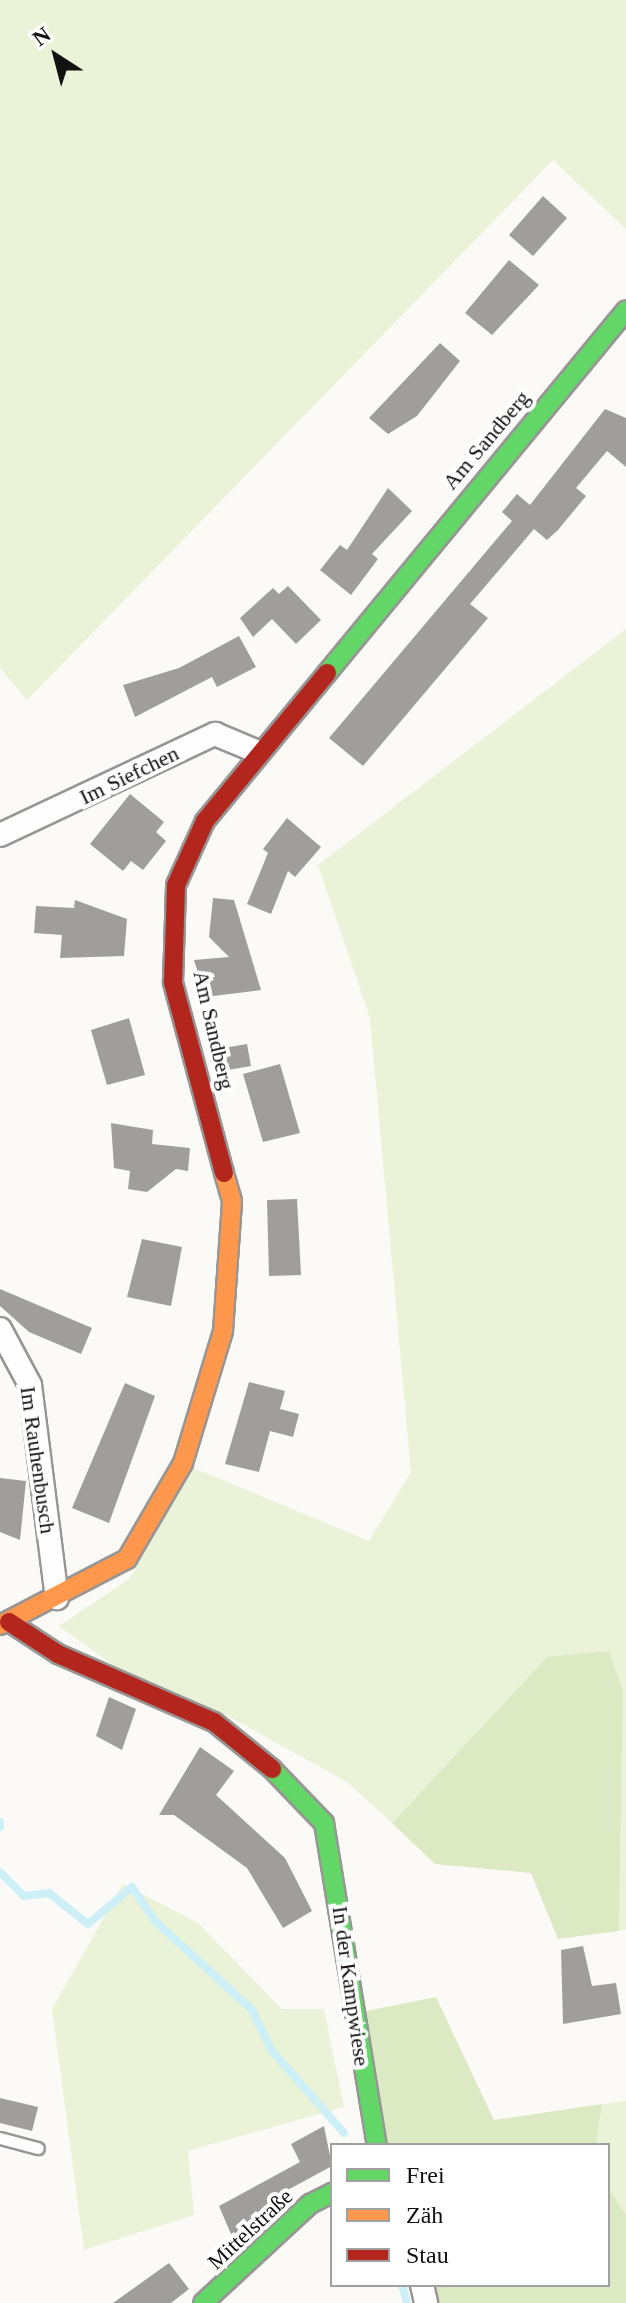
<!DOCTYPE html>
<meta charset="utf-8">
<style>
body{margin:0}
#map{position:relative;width:626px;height:2303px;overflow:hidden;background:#fcfaf7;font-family:Georgia,serif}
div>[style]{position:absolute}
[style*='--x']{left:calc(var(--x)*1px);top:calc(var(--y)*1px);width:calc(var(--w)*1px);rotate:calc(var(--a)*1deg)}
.green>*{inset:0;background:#eaf2d7}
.forest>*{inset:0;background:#dceac4}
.stream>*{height:8px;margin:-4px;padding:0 4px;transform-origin:4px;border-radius:4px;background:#cceff8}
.building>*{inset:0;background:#a09e9c}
.roads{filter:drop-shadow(2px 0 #979695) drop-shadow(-2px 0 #979695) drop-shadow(0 2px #979695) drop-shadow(0 -2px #979695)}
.lane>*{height:11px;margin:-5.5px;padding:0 5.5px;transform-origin:5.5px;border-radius:5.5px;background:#fffefe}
.street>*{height:22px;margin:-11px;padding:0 11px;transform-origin:11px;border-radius:11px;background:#fffefe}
.fast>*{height:18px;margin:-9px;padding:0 9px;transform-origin:9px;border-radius:9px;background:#63d668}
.slow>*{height:18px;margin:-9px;padding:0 9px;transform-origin:9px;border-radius:9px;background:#ff974d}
.jam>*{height:18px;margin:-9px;padding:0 9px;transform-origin:9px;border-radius:9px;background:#b3261e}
span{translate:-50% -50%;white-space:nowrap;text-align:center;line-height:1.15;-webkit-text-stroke:8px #fff;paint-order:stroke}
.street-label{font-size:22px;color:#111}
.legend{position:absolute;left:330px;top:2143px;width:280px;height:144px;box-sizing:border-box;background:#fff;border:2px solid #a0a0a0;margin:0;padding:10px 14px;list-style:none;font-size:24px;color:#111}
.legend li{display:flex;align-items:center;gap:16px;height:40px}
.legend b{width:40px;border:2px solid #a0a0a0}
.north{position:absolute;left:16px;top:16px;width:80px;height:80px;-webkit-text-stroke:6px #fff;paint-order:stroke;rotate:324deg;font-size:22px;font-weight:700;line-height:32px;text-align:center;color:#111}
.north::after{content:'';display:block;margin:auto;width:28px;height:36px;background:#111;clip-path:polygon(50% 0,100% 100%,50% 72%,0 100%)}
</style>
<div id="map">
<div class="green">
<div style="clip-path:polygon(0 0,626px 0,626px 229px,553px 160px,27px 700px,0 668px)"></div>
<div style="clip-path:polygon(626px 629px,626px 1930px,619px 1931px,623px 1692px,547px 1657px,392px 1823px,347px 1782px,228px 1716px,114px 1666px,59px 1626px,129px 1579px,194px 1468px,369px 1541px,411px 1472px,370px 1018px,318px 865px)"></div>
<div style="clip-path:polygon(123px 1884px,198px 1923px,282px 2009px,324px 2009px,344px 2107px,188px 2151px,194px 2215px,84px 2250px,52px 2009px)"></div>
<div style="clip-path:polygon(626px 2101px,626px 2215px,625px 2215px,608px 2188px,608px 2145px,596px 2145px,602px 2104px)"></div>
</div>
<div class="forest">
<div style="clip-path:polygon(609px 1651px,623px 1692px,619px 1931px,558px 1939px,531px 1873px,435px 1864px,392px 1823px,547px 1657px)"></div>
<div style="clip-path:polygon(436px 1997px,494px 2120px,602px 2104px,596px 2145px,377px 2145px,351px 2014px)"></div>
<div style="clip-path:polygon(608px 2188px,626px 2215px,626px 2303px,426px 2303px,422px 2285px,608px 2285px)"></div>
</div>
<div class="stream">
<div style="--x:0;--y:1822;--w:5;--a:90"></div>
<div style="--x:0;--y:1872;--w:34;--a:45"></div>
<div style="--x:24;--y:1896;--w:25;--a:-7"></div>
<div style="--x:49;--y:1893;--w:50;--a:38.5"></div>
<div style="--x:88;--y:1924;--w:57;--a:-40.1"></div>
<div style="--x:132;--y:1887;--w:41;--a:55.9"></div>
<div style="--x:155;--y:1921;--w:132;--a:42.5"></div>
<div style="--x:252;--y:2010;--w:46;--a:64"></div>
<div style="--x:272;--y:2051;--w:109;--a:48.7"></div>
<div style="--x:402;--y:2285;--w:19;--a:74"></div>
</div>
<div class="building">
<div style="clip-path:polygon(543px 196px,567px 218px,533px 256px,509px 235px)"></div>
<div style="clip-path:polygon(509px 260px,539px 285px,492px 335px,465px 313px)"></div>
<div style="clip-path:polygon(440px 343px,460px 361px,417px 416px,388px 434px,369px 418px)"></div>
<div style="clip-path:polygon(605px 409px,626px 418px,626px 467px,607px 451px,576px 488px,586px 496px,558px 530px,547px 540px,534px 529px,470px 604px,488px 618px,363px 766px,329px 738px,512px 521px,502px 512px,517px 494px,530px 505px)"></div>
<div style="clip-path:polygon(388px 488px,412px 511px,372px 554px,378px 559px,351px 595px,320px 570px,340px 545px,347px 550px)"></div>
<div style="clip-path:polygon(288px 586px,321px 620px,296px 644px,272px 619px,253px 637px,240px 618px,273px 588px,279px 594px)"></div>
<div style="clip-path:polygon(239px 636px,256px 667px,217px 687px,212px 677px,135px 717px,123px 685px,179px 668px)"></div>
<div style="clip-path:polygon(130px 794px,164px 822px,156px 832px,166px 841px,143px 870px,131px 861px,123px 871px,90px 844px)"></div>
<div style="clip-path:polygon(287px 818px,321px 847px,295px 877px,288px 871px,271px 914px,247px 904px,268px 853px,263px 849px)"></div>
<div style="clip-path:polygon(213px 898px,234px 900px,261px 990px,205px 997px,194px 960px,229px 957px,209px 937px)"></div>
<div style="clip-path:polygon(75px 900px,127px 919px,124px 956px,60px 958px,62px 935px,34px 933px,36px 906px,74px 908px)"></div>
<div style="clip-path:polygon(129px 1018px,145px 1075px,107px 1085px,91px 1030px)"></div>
<div style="clip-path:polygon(247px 1044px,251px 1066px,228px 1070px,224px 1048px)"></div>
<div style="clip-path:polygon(280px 1064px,300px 1133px,263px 1142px,243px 1074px)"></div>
<div style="clip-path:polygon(111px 1123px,153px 1130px,152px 1144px,190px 1148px,188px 1171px,176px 1169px,147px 1192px,128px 1189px,130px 1171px,114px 1168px)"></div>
<div style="clip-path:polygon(297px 1199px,301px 1275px,269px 1276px,267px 1200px)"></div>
<div style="clip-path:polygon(142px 1239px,182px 1247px,171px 1306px,127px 1297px)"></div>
<div style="clip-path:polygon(0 1289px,92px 1328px,81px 1354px,29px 1332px,0 1306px)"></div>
<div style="clip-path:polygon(249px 1382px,285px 1391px,280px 1409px,299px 1414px,293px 1437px,270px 1431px,259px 1472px,225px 1464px)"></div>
<div style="clip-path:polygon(125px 1383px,155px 1396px,109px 1523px,72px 1508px)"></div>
<div style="clip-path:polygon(0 1478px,26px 1481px,20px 1540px,0 1532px)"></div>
<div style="clip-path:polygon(109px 1697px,136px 1709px,122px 1750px,96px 1736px)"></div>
<div style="clip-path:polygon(200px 1747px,234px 1771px,216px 1795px,285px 1858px,312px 1911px,283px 1928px,247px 1868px,174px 1815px,159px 1815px)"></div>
<div style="clip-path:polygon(583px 1946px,592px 1986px,616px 1983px,621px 2014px,563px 2024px,561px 1950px)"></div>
<div style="clip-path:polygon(0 2098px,38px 2107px,32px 2131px,0 2123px)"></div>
<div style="clip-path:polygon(324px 2126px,332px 2166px,284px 2192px,287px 2199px,234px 2241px,219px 2206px,300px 2162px,291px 2144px)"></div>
<div style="clip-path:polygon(169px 2263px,189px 2289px,171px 2303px,113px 2303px)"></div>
</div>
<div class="roads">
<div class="lane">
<div style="--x:0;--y:2138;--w:39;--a:15"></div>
</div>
<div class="street">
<div style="--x:0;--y:835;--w:238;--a:-25.2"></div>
<div style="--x:215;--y:734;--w:47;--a:22.7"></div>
<div style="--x:0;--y:1329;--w:64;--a:61.8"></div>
<div style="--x:30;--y:1385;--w:215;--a:82.8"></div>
<div style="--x:422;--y:2285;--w:18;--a:77"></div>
</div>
<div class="fast">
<div style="--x:327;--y:673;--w:470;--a:-50.5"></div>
<div style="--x:272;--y:1769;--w:75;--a:46.1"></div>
<div style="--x:324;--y:1823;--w:326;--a:80.7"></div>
<div style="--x:203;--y:2303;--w:146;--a:-42.8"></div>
<div style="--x:310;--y:2204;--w:25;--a:-27"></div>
</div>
<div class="slow">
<div style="--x:0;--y:1625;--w:143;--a:-27.5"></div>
<div style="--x:127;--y:1559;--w:111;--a:-59.7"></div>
<div style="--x:183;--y:1463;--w:138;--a:-73.1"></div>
<div style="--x:223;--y:1331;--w:130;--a:-86"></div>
<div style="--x:232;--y:1201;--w:29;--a:-106"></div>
</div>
<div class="jam">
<div style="--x:224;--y:1173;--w:198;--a:-105"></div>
<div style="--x:173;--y:982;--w:97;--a:-88.2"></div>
<div style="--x:176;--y:885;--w:70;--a:-65.6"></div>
<div style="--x:205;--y:821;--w:192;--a:-50.5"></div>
<div style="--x:9;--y:1622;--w:59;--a:33.1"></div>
<div style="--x:58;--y:1654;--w:170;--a:23.6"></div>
<div style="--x:214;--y:1722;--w:75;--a:39"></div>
</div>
</div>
<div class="street-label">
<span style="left:486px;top:440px;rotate:-50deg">Am Sandberg</span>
<span style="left:129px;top:775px;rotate:-26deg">Im Siefchen</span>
<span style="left:214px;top:1030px;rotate:77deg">Am Sandberg</span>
<span style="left:38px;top:1460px;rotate:82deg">Im Rauhenbusch</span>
<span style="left:351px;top:1986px;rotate:82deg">In der Kampwiese</span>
<span style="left:250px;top:2229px;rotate:-43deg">Mittelstraße</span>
</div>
<ul class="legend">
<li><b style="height:10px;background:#63d668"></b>Frei</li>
<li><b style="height:10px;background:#ff974d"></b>Zäh</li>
<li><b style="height:10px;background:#b3261e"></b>Stau</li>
</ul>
<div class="north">N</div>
</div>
